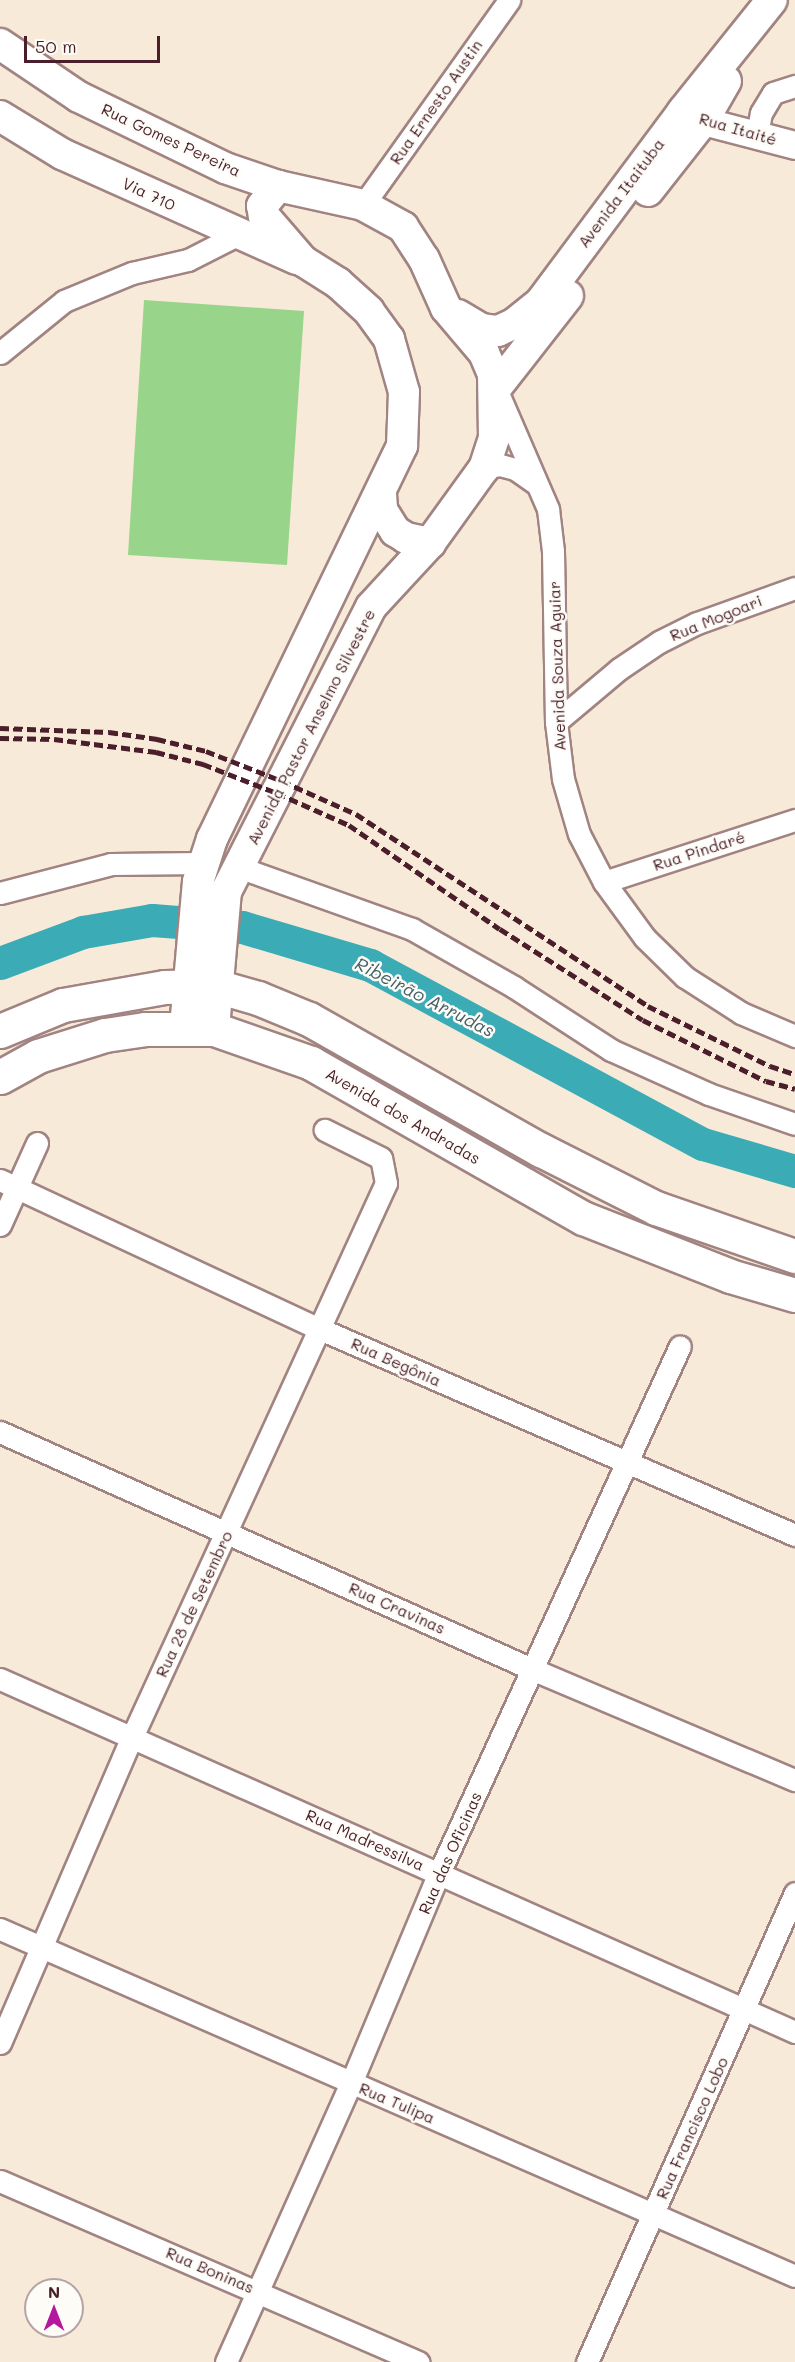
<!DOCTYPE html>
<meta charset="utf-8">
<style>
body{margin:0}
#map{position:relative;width:795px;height:2362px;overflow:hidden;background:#f8ead8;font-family:Mali,sans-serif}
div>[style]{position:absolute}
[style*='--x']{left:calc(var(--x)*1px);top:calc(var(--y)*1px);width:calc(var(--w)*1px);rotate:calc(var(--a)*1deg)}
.green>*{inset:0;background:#98d58a}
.river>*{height:33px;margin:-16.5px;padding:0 16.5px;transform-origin:16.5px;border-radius:16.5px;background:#3bacb5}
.roads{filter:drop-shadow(2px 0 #a18482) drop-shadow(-2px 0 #a18482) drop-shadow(0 2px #a18482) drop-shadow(0 -2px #a18482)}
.minor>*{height:21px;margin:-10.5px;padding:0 10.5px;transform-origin:10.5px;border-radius:10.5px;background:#fff}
.tertiary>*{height:27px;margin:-13.5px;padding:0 13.5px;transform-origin:13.5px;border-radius:13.5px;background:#fff}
.secondary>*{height:30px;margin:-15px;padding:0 15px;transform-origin:15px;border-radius:15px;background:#fff}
.primary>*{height:33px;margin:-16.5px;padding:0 16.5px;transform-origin:16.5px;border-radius:16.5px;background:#fff}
.rail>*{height:4.5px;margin-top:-2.25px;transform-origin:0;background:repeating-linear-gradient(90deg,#4a1f2b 0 9px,transparent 0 13.5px)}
span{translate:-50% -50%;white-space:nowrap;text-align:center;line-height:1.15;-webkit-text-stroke:5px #fdfcf7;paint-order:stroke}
.street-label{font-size:16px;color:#4a1f2b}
.water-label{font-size:18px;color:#435e69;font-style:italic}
.north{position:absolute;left:24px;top:2278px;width:60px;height:60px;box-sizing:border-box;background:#fdfcf7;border:2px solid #b5a4a5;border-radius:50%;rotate:0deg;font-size:16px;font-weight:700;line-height:24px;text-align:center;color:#4a1f2b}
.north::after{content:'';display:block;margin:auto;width:21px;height:27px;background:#b5179e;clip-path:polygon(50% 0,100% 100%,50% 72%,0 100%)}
.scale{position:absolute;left:24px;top:36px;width:136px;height:27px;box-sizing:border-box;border:3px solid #4a1f2b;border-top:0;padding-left:8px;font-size:18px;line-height:21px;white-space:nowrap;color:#4a1f2b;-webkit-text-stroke:4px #fdfcf7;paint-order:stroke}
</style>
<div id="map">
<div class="green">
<div style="clip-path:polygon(144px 300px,304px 311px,287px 565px,128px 555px)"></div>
</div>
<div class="river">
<div style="--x:0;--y:963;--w:89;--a:-20.5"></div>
<div style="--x:83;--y:932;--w:70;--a:-9.9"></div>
<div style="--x:152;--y:920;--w:90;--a:4.4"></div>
<div style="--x:242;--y:927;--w:134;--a:16.5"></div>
<div style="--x:370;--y:965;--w:378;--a:28.3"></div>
<div style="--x:703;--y:1144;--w:96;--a:16.4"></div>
</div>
<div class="roads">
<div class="minor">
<div style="--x:757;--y:135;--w:22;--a:-80"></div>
<div style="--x:761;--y:113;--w:23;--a:-59"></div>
<div style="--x:773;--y:93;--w:23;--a:-18"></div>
<div style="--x:363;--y:205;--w:252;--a:-54.5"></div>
<div style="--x:0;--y:353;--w:82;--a:-39.1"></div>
<div style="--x:64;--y:301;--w:74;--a:-22.4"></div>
<div style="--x:132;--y:273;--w:57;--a:-13.1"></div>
<div style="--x:188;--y:260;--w:57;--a:-27"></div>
<div style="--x:497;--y:391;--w:129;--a:66.6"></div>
<div style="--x:548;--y:509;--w:42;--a:83.2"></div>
<div style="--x:553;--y:551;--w:171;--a:89"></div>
<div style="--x:556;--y:722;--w:57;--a:83"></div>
<div style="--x:563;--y:779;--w:57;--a:73.8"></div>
<div style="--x:579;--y:834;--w:54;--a:62.5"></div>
<div style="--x:604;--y:882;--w:69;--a:53.8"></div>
<div style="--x:645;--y:938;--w:56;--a:44.3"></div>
<div style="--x:685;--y:977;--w:67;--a:32.7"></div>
<div style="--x:741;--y:1013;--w:59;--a:23.1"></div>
<div style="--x:484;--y:468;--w:16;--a:-11"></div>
<div style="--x:500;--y:465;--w:16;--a:15"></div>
<div style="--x:515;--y:469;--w:24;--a:35"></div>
<div style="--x:556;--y:722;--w:82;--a:-40.1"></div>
<div style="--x:619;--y:669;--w:48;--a:-34"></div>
<div style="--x:659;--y:642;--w:42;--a:-26.6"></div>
<div style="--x:697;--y:623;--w:104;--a:-19.7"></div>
<div style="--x:238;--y:867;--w:185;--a:19.6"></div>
<div style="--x:412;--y:929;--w:117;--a:29.6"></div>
<div style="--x:514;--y:987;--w:116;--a:33"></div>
<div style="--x:611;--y:1050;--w:107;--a:24.2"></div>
<div style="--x:709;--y:1094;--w:91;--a:19.2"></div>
<div style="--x:604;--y:882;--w:201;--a:-18"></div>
<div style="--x:0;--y:893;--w:115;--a:-14.6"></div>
<div style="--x:111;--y:864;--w:93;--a:-0.6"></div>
<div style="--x:0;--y:1180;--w:353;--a:25"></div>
<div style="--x:320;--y:1329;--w:518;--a:23.45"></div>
<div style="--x:0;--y:1225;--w:90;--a:-65.7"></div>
<div style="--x:0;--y:1432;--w:585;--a:24.02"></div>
<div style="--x:534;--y:1670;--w:283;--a:22.9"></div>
<div style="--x:0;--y:1679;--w:870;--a:23.94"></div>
<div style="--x:0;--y:1929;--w:867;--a:23.58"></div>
<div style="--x:0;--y:2043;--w:333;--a:-66.7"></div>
<div style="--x:132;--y:1737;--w:609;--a:-65.37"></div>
<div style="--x:386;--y:1183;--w:25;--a:-101"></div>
<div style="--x:381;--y:1158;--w:63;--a:-153.4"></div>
<div style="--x:0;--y:2181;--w:456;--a:23.4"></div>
<div style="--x:226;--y:2362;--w:306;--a:-65.9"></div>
<div style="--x:351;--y:2083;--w:228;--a:-67.3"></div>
<div style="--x:439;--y:1873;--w:579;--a:-65.43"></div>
<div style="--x:587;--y:2362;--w:513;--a:-66.08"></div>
</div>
<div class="tertiary">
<div style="--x:684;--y:112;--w:21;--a:25"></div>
<div style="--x:703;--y:121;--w:95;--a:14.6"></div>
</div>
<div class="secondary">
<div style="--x:0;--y:44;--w:95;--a:33.9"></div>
<div style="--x:79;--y:97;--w:162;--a:25.9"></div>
<div style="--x:225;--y:168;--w:56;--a:18.8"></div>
<div style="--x:278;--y:186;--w:87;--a:12.6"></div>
<div style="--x:363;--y:205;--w:46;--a:28.8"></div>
<div style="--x:403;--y:227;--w:38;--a:57"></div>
<div style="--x:424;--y:259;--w:54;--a:65.8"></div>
<div style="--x:446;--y:308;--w:59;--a:49.8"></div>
<div style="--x:484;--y:353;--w:23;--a:67"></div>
<div style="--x:493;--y:374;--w:64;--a:89.1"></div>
<div style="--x:494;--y:438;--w:32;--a:108"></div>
<div style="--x:484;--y:468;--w:92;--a:125.8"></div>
<div style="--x:430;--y:543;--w:87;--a:132.7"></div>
<div style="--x:371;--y:607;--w:319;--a:117"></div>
<div style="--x:226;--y:891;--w:139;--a:95"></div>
<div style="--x:0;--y:116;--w:73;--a:31.5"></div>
<div style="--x:62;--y:154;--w:257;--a:24.1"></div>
<div style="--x:648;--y:191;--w:89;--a:-51.8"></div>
<div style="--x:703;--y:121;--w:46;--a:-60.1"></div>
<div style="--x:458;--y:315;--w:27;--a:31"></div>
<div style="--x:481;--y:329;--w:17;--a:7"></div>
<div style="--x:498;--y:331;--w:19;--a:-25"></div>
<div style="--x:515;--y:323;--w:32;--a:-39"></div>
<div style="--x:540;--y:303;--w:239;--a:-53.3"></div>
<div style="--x:683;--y:111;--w:142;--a:-51.3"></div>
<div style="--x:496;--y:388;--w:117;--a:-52"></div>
<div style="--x:381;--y:494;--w:16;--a:86"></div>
<div style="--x:382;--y:510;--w:25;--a:58"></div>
<div style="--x:395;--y:531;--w:13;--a:32"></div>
<div style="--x:406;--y:538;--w:25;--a:12"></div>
<div style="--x:185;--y:1027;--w:146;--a:-84.9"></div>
<div style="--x:198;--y:882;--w:45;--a:-72"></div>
<div style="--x:212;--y:839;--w:437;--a:-64.2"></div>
<div style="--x:402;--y:446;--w:54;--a:-87.9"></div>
<div style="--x:404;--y:392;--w:55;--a:-105.8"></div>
<div style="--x:389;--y:339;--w:34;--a:-126"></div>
<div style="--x:369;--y:311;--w:42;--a:-137.9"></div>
<div style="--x:338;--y:283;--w:41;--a:-147.8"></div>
<div style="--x:303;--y:261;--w:60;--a:-130.9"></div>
<div style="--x:264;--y:216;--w:10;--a:-101"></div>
<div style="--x:262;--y:206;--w:26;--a:-51"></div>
</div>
<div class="primary">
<div style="--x:0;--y:1031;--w:68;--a:-22.4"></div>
<div style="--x:63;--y:1005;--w:103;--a:-10.1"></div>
<div style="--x:164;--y:987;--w:52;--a:-1.1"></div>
<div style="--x:216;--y:986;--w:44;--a:15.9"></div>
<div style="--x:258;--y:998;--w:55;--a:22.4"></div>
<div style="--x:309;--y:1019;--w:266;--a:29.5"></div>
<div style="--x:541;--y:1150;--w:129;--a:26.8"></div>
<div style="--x:656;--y:1208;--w:147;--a:19.1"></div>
<div style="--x:0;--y:1077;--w:43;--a:-28.9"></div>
<div style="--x:38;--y:1056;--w:70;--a:-17.4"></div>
<div style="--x:105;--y:1035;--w:40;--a:-8.5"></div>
<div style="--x:145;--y:1029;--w:69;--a:0"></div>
<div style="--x:214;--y:1029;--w:103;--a:19.3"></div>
<div style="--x:311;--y:1063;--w:313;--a:29.7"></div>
<div style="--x:583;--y:1218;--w:158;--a:21.5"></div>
<div style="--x:730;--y:1276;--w:68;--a:16.3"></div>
</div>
</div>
<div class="rail">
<div style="--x:0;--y:728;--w:109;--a:2.1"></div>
<div style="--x:109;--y:732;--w:49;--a:8.3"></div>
<div style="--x:157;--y:739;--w:50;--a:13.8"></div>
<div style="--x:206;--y:751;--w:82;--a:21.5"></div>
<div style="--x:282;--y:781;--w:81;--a:24"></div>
<div style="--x:356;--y:814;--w:349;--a:33.3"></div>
<div style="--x:648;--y:1006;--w:136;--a:26.2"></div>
<div style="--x:770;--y:1066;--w:26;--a:18"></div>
<div style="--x:0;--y:738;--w:54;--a:1.1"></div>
<div style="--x:54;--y:739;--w:103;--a:7.3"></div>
<div style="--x:156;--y:752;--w:49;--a:14.3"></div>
<div style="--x:203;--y:764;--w:79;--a:21.4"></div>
<div style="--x:277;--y:793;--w:79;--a:24"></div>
<div style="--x:349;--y:825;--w:183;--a:34.6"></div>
<div style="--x:500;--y:929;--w:169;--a:32.5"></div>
<div style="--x:643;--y:1020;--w:137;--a:26.4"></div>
<div style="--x:766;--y:1081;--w:30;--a:15"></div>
</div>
<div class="street-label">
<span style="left:436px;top:102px;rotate:-55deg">Rua Ernesto Austin</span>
<span style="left:738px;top:129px;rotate:16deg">Rua Itaité</span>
<span style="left:171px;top:140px;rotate:25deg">Rua Gomes Pereira</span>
<span style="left:621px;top:193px;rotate:-53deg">Avenida Itaituba</span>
<span style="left:149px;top:194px;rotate:25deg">Via 710</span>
<span style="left:716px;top:618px;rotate:-22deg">Rua Mogoari</span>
<span style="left:557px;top:666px;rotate:-92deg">Avenida Souza Aguiar</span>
<span style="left:311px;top:727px;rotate:-63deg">Avenida Pastor Anselmo Silvestre</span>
<span style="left:699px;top:851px;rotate:-18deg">Rua Pindaré</span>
<span style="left:403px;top:1116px;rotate:30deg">Avenida dos Andradas</span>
<span style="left:396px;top:1362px;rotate:24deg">Rua Begônia</span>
<span style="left:194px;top:1604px;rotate:-65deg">Rua 28 de Setembro</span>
<span style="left:397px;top:1608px;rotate:24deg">Rua Cravinas</span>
<span style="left:365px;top:1840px;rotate:24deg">Rua Madressilva</span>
<span style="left:450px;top:1853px;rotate:-66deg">Rua das Oficinas</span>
<span style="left:397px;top:2103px;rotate:23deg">Rua Tulipa</span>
<span style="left:692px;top:2128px;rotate:-66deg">Rua Francisco Lobo</span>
<span style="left:210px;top:2270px;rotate:23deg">Rua Boninas</span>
</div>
<div class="water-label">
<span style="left:425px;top:997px;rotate:27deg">Ribeirão Arrudas</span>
</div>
<div class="north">N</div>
<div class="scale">50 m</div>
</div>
